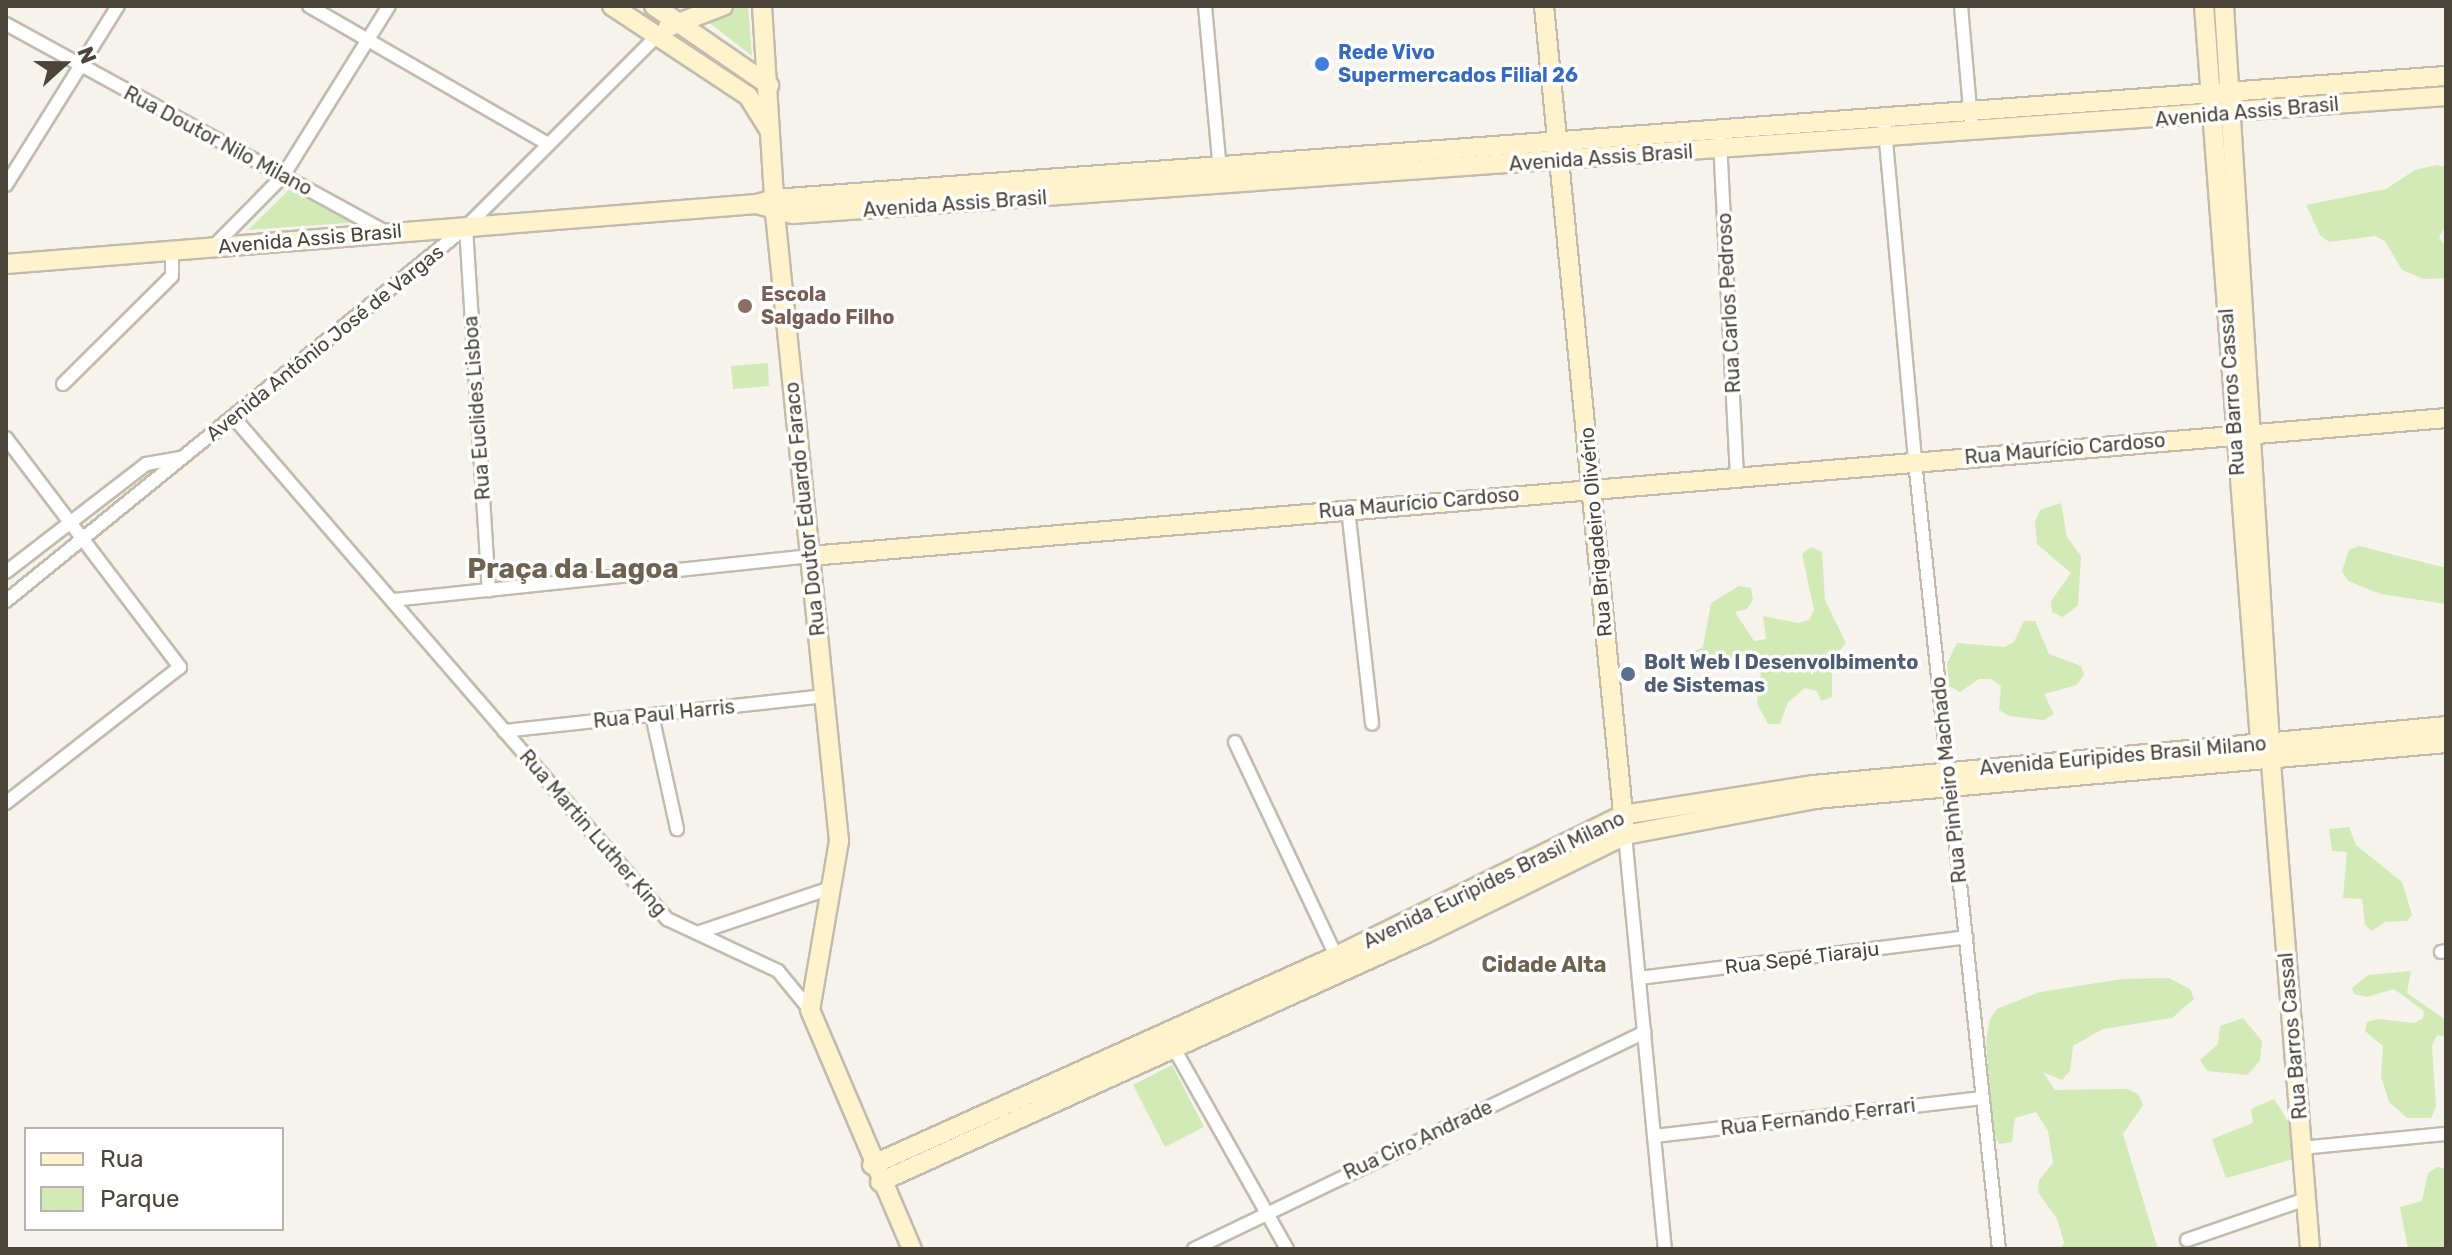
<!DOCTYPE html>
<meta charset="utf-8">
<style>
body{margin:0}
#map{position:relative;width:2452px;height:1255px;overflow:hidden;background:#f6f3ec;font-family:Rubik,sans-serif}
div>[style]{position:absolute}
[style*='--x']{left:calc(var(--x)*1px);top:calc(var(--y)*1px);width:calc(var(--w)*1px);rotate:calc(var(--a)*1deg)}
.green>*{inset:0;background:#d2eab5}
.roads{filter:drop-shadow(2px 0 #c2bbae) drop-shadow(-2px 0 #c2bbae) drop-shadow(0 2px #c2bbae) drop-shadow(0 -2px #c2bbae)}
.street>*{height:12px;margin:-6px;padding:0 6px;transform-origin:6px;border-radius:6px;background:#fff}
.secondary>*{height:18px;margin:-9px;padding:0 9px;transform-origin:9px;border-radius:9px;background:#fff3cd}
.dots>*{width:22px;height:22px;translate:-50% -50%;box-sizing:border-box;border:4px solid #fff;border-radius:50%}
span{translate:-50% -50%;white-space:nowrap;text-align:center;line-height:1.15;-webkit-text-stroke:7px #fff;paint-order:stroke}
.shop-label{font-size:20px;color:#366cbe;font-weight:700}
.left{translate:0 -50%;text-align:left}
.street-label{font-size:20px;color:#4b4439}
.education-label{font-size:20px;color:#785e54;font-weight:700}
.service-label{font-size:20px;color:#4e5e75;font-weight:700}
.neighbourhood-label{font-size:22px;color:#6e6250;font-weight:700}
.district-label{font-size:28px;color:#6e6250;font-weight:700}
.frame{position:absolute;inset:0;border:8px solid #4b4439;pointer-events:none}
.legend{position:absolute;left:24px;top:1127px;width:260px;height:104px;box-sizing:border-box;background:#fff;border:2px solid #b7b4b0;margin:0;padding:10px 14px;list-style:none;font-size:24px;color:#4b4439}
.legend li{display:flex;align-items:center;gap:16px;height:40px}
.legend b{width:40px;border:2px solid #b7b4b0}
.north{position:absolute;left:24px;top:24px;width:80px;height:80px;-webkit-text-stroke:6px #fff;paint-order:stroke;rotate:69deg;font-size:22px;font-weight:700;line-height:32px;text-align:center;color:#4b4439}
.north::after{content:'';display:block;margin:auto;width:28px;height:36px;background:#4b4439;clip-path:polygon(50% 0,100% 100%,50% 72%,0 100%)}
</style>
<div id="map">
<div class="green">
<div style="clip-path:polygon(688px 6px,748px 6px,752px 56px)"></div>
<div style="clip-path:polygon(2437px 165px,2446px 167px,2446px 225px,2439px 237px,2446px 247px,2446px 278px,2424px 279px,2402px 270px,2385px 241px,2375px 236px,2329px 242px,2320px 235px,2306px 205px,2386px 189px,2415px 170px)"></div>
<div style="clip-path:polygon(293px 186px,360px 222px,248px 230px)"></div>
<div style="clip-path:polygon(768px 363px,769px 386px,733px 389px,731px 366px)"></div>
<div style="clip-path:polygon(2061px 503px,2067px 537px,2081px 556px,2078px 605px,2063px 617px,2052px 612px,2051px 601px,2071px 573px,2037px 544px,2035px 521px,2040px 510px)"></div>
<div style="clip-path:polygon(2359px 546px,2446px 568px,2446px 604px,2381px 594px,2348px 581px,2342px 571px,2349px 550px)"></div>
<div style="clip-path:polygon(1811px 547px,1822px 552px,1825px 600px,1846px 643px,1832px 660px,1832px 697px,1821px 701px,1817px 691px,1805px 688px,1788px 702px,1780px 724px,1768px 724px,1757px 704px,1761px 671px,1754px 662px,1707px 665px,1696px 673px,1685px 668px,1682px 657px,1703px 647px,1711px 603px,1739px 586px,1751px 588px,1753px 600px,1747px 609px,1735px 612px,1754px 641px,1766px 639px,1763px 616px,1798px 623px,1809px 620px,1814px 610px,1802px 554px)"></div>
<div style="clip-path:polygon(2024px 621px,2035px 621px,2049px 654px,2081px 666px,2084px 675px,2077px 685px,2044px 694px,2054px 714px,2044px 720px,2009px 716px,1999px 710px,2001px 686px,1991px 679px,1979px 679px,1960px 692px,1949px 686px,1947px 663px,1957px 643px,2004px 647px,2014px 642px)"></div>
<div style="clip-path:polygon(2349px 827px,2356px 845px,2402px 882px,2412px 915px,2407px 921px,2385px 922px,2372px 931px,2365px 925px,2362px 899px,2343px 898px,2347px 852px,2332px 851px,2329px 829px)"></div>
<div style="clip-path:polygon(2411px 971px,2407px 993px,2446px 1020px,2446px 1037px,2437px 1035px,2432px 1046px,2436px 1107px,2431px 1118px,2407px 1118px,2389px 1102px,2381px 1076px,2383px 1046px,2365px 1031px,2367px 1022px,2378px 1019px,2414px 1023px,2423px 1018px,2424px 1011px,2394px 989px,2367px 997px,2354px 994px,2352px 988px,2368px 975px)"></div>
<div style="clip-path:polygon(2169px 978px,2190px 989px,2194px 999px,2172px 1018px,2103px 1029px,2073px 1046px,2070px 1071px,2062px 1080px,2043px 1072px,2055px 1090px,2127px 1089px,2138px 1094px,2143px 1105px,2123px 1134px,2158px 1249px,2061px 1249px,2064px 1242px,2057px 1219px,2038px 1192px,2039px 1180px,2053px 1163px,2048px 1131px,2036px 1112px,2015px 1118px,2012px 1142px,1999px 1144px,1993px 1132px,1986px 1041px,1990px 1019px,1997px 1009px,2040px 992px,2122px 979px)"></div>
<div style="clip-path:polygon(2243px 1018px,2262px 1041px,2260px 1061px,2247px 1075px,2207px 1071px,2200px 1060px,2218px 1044px,2220px 1026px)"></div>
<div style="clip-path:polygon(1172px 1065px,1204px 1127px,1165px 1147px,1133px 1085px)"></div>
<div style="clip-path:polygon(2274px 1099px,2291px 1126px,2293px 1159px,2226px 1178px,2212px 1139px,2253px 1123px,2251px 1109px)"></div>
<div style="clip-path:polygon(2437px 1167px,2446px 1169px,2446px 1249px,2408px 1249px,2400px 1207px,2422px 1201px,2428px 1173px)"></div>
</div>
<div class="roads">
<div class="street">
<div style="--x:309;--y:6;--w:276;--a:30"></div>
<div style="--x:1205;--y:6;--w:165;--a:84.8"></div>
<div style="--x:1961;--y:6;--w:127;--a:85"></div>
<div style="--x:6;--y:24;--w:433;--a:28.7"></div>
<div style="--x:1884;--y:119;--w:343;--a:84.8"></div>
<div style="--x:1915;--y:461;--w:792;--a:83.92"></div>
<div style="--x:1720;--y:141;--w:334;--a:87.1"></div>
<div style="--x:6;--y:185;--w:211;--a:-58"></div>
<div style="--x:466;--y:227;--w:364;--a:86.4"></div>
<div style="--x:213;--y:247;--w:100;--a:-45.4"></div>
<div style="--x:283;--y:176;--w:200;--a:-58.1"></div>
<div style="--x:63;--y:384;--w:153;--a:-44.7"></div>
<div style="--x:172;--y:276;--w:25;--a:-90"></div>
<div style="--x:235;--y:419;--w:661;--a:49.17"></div>
<div style="--x:667;--y:919;--w:123;--a:25.1"></div>
<div style="--x:778;--y:971;--w:50;--a:50.6"></div>
<div style="--x:6;--y:438;--w:288;--a:52.8"></div>
<div style="--x:180;--y:667;--w:221;--a:142"></div>
<div style="--x:1348;--y:509;--w:216;--a:83.6"></div>
<div style="--x:6;--y:572;--w:177;--a:-37.6"></div>
<div style="--x:146;--y:464;--w:35;--a:-10"></div>
<div style="--x:393;--y:600;--w:419;--a:-6"></div>
<div style="--x:6;--y:601;--w:593;--a:-39.11"></div>
<div style="--x:466;--y:227;--w:269;--a:-45"></div>
<div style="--x:652;--y:715;--w:117;--a:77.6"></div>
<div style="--x:504;--y:731;--w:322;--a:-6.2"></div>
<div style="--x:1235;--y:742;--w:237;--a:64.7"></div>
<div style="--x:1625;--y:835;--w:416;--a:84.5"></div>
<div style="--x:700;--y:932;--w:138;--a:-18.6"></div>
<div style="--x:2441;--y:952;--w:5;--a:-11"></div>
<div style="--x:1639;--y:978;--w:330;--a:-7.1"></div>
<div style="--x:1171;--y:1043;--w:236;--a:60.6"></div>
<div style="--x:1654;--y:1136;--w:331;--a:-6.6"></div>
<div style="--x:2302;--y:1148;--w:145;--a:-5.6"></div>
<div style="--x:2187;--y:1240;--w:126;--a:-19"></div>
<div style="--x:1194;--y:1249;--w:500;--a:-25.7"></div>
</div>
<div class="secondary">
<div style="--x:612;--y:6;--w:163;--a:33.5"></div>
<div style="--x:748;--y:96;--w:38;--a:58"></div>
<div style="--x:654;--y:6;--w:140;--a:34.5"></div>
<div style="--x:762;--y:6;--w:207;--a:86.4"></div>
<div style="--x:775;--y:213;--w:631;--a:84.18"></div>
<div style="--x:839;--y:841;--w:171;--a:99.7"></div>
<div style="--x:810;--y:1010;--w:260;--a:66.9"></div>
<div style="--x:1544;--y:6;--w:822;--a:84.41"></div>
<div style="--x:2204;--y:6;--w:749;--a:85.64"></div>
<div style="--x:2224;--y:6;--w:771;--a:86.43"></div>
<div style="--x:2272;--y:776;--w:475;--a:85.4"></div>
<div style="--x:668;--y:27;--w:59;--a:-20.9"></div>
<div style="--x:757;--y:204;--w:37;--a:16"></div>
<div style="--x:793;--y:214;--w:1657;--a:-4.08"></div>
<div style="--x:6;--y:264;--w:753;--a:-4.57"></div>
<div style="--x:757;--y:204;--w:18;--a:-16"></div>
<div style="--x:774;--y:199;--w:1677;--a:-4.21"></div>
<div style="--x:810;--y:556;--w:1642;--a:-4.82"></div>
<div style="--x:872;--y:1165;--w:509;--a:-24.25"></div>
<div style="--x:1336;--y:956;--w:320;--a:-26.2"></div>
<div style="--x:1623;--y:815;--w:192;--a:-9"></div>
<div style="--x:1813;--y:785;--w:636;--a:-5.32"></div>
<div style="--x:880;--y:1182;--w:601;--a:-24.48"></div>
<div style="--x:1427;--y:933;--w:221;--a:-26.3"></div>
<div style="--x:1625;--y:835;--w:193;--a:-10.7"></div>
<div style="--x:1815;--y:799;--w:633;--a:-5.07"></div>
</div>
</div>
<div class="dots">
<div style="left:1322px;top:64px;background:#3f7fe0"></div>
<div style="left:745px;top:306px;background:#8d6e63"></div>
<div style="left:1628px;top:674px;background:#5c6f8a"></div>
</div>
<div class="shop-label">
<span class="left" style="left:1338px;top:64px">Rede Vivo<br>Supermercados Filial 26</span>
</div>
<div class="street-label">
<span style="left:2247px;top:112px;rotate:-5deg">Avenida Assis Brasil</span>
<span style="left:218px;top:141px;rotate:28deg">Rua Doutor Nilo Milano</span>
<span style="left:1601px;top:158px;rotate:-4deg">Avenida Assis Brasil</span>
<span style="left:955px;top:204px;rotate:-4deg">Avenida Assis Brasil</span>
<span style="left:310px;top:239px;rotate:-5deg">Avenida Assis Brasil</span>
<span style="left:1729px;top:303px;rotate:-93deg">Rua Carlos Pedroso</span>
<span style="left:325px;top:343px;rotate:-39deg">Avenida Antônio José de Vargas</span>
<span style="left:2232px;top:392px;rotate:-94deg">Rua Barros Cassal</span>
<span style="left:477px;top:408px;rotate:-94deg">Rua Euclides Lisboa</span>
<span style="left:2065px;top:449px;rotate:-5deg">Rua Maurício Cardoso</span>
<span style="left:1419px;top:503px;rotate:-5deg">Rua Maurício Cardoso</span>
<span style="left:805px;top:509px;rotate:-96deg">Rua Doutor Eduardo Faraco</span>
<span style="left:1596px;top:532px;rotate:-95deg">Rua Brigadeiro Olivério</span>
<span style="left:664px;top:714px;rotate:-6deg">Rua Paul Harris</span>
<span style="left:2123px;top:756px;rotate:-5deg">Avenida Euripides Brasil Milano</span>
<span style="left:1949px;top:780px;rotate:-96deg">Rua Pinheiro Machado</span>
<span style="left:593px;top:833px;rotate:49deg">Rua Martin Luther King</span>
<span style="left:1494px;top:880px;rotate:-26deg">Avenida Euripides Brasil Milano</span>
<span style="left:1802px;top:958px;rotate:-7deg">Rua Sepé Tiaraju</span>
<span style="left:2293px;top:1036px;rotate:-95deg">Rua Barros Cassal</span>
<span style="left:1818px;top:1117px;rotate:-7deg">Rua Fernando Ferrari</span>
<span style="left:1418px;top:1140px;rotate:-25deg">Rua Ciro Andrade</span>
</div>
<div class="education-label">
<span class="left" style="left:761px;top:306px">Escola<br>Salgado Filho</span>
</div>
<div class="service-label">
<span class="left" style="left:1644px;top:674px">Bolt Web l Desenvolbimento<br>de Sistemas</span>
</div>
<div class="neighbourhood-label">
<span style="left:1544px;top:965px">Cidade Alta</span>
</div>
<div class="district-label">
<span style="left:573px;top:569px">Praça da Lagoa</span>
</div>
<div class="frame"></div>
<ul class="legend">
<li><b style="height:10px;background:#fff3cd"></b>Rua</li>
<li><b style="height:22px;background:#d2eab5"></b>Parque</li>
</ul>
<div class="north">N</div>
</div>
